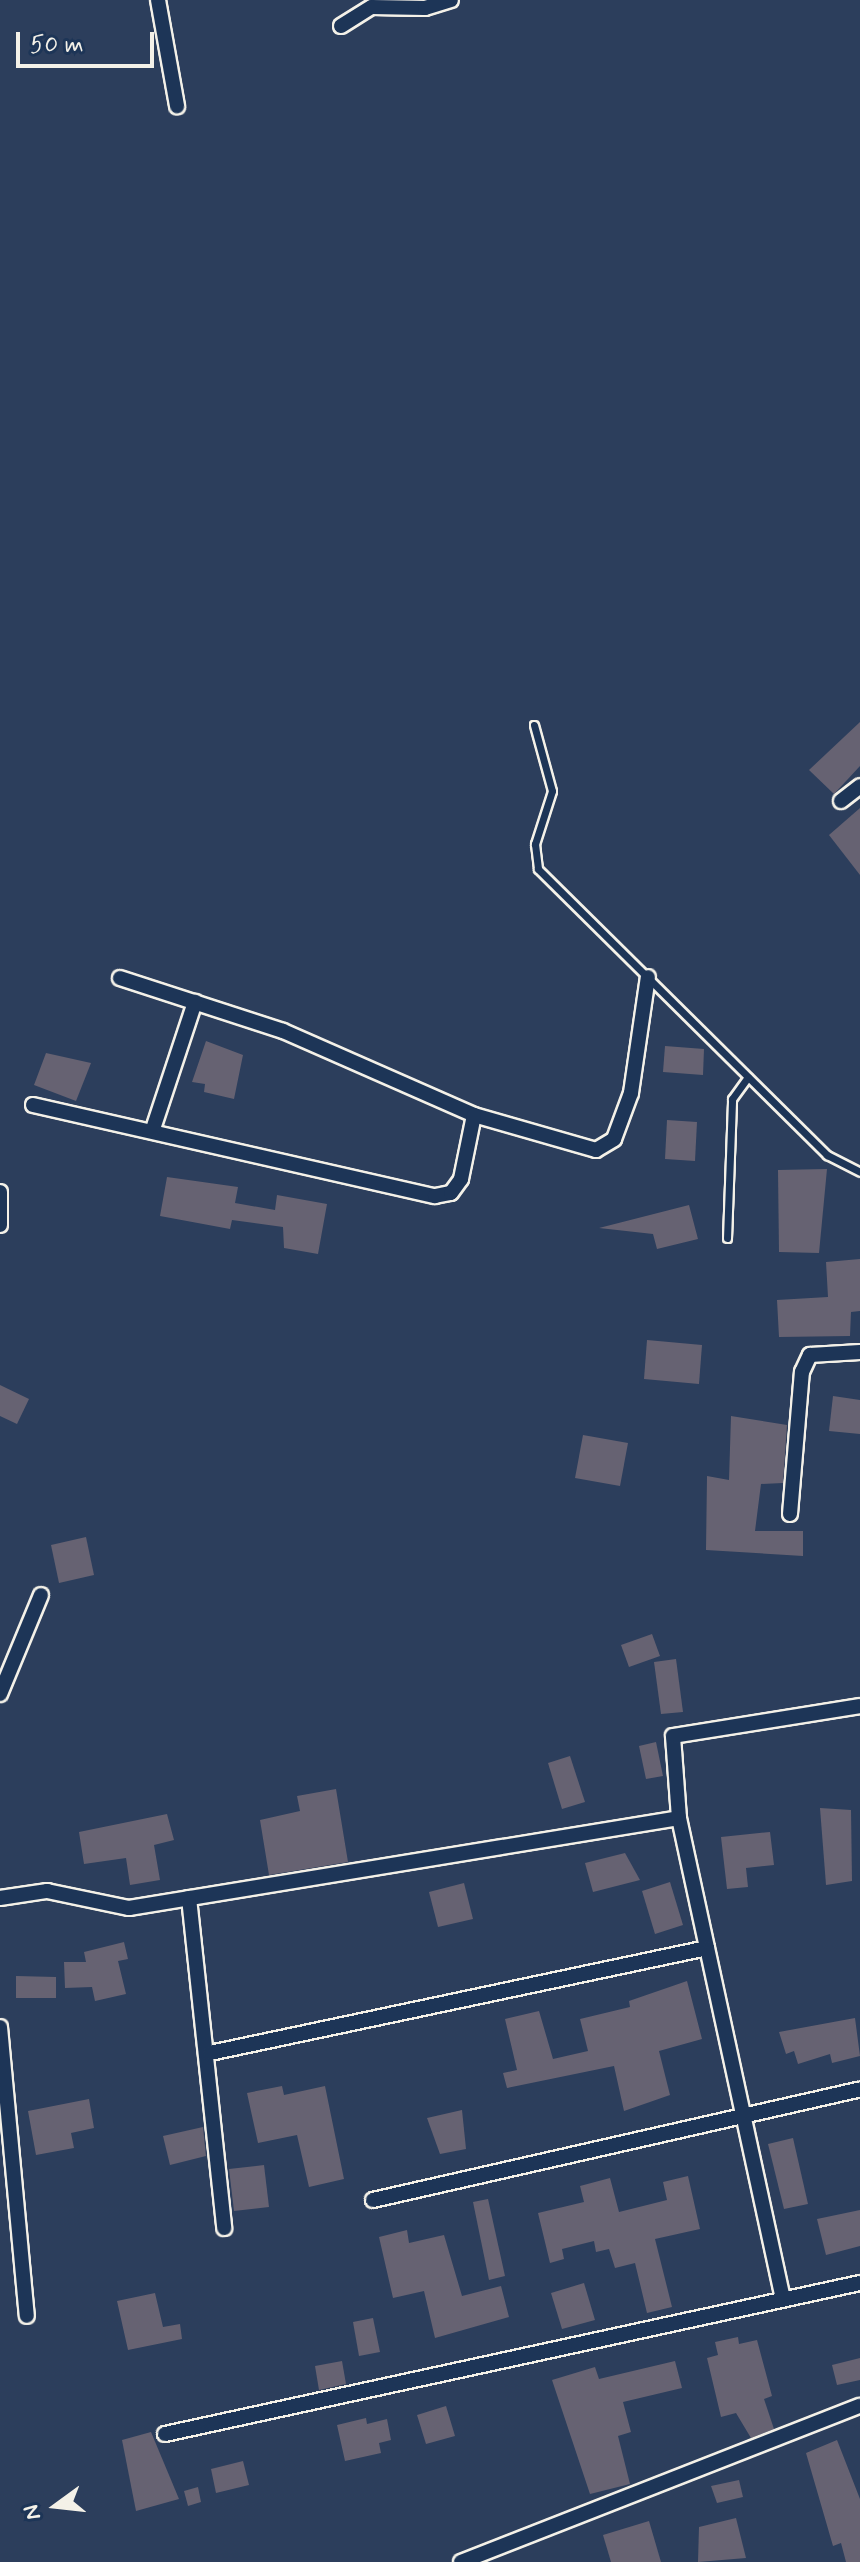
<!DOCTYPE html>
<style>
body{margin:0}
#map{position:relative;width:860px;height:2562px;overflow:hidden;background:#2c3e5c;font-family:Mynerve,sans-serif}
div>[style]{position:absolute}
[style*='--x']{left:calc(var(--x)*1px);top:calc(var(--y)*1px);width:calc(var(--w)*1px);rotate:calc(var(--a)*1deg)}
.building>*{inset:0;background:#666272}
.roads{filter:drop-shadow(2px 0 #f4f1e8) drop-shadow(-2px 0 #f4f1e8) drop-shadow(0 2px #f4f1e8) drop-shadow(0 -2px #f4f1e8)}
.lane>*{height:7px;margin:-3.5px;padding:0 3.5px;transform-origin:3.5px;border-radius:3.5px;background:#1d3557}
.street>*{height:14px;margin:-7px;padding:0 7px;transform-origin:7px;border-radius:7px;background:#1d3557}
span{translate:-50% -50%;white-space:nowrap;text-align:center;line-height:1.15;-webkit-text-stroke:7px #1d3557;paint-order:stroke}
.north{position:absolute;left:16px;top:2466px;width:80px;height:80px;-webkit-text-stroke:6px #1d3557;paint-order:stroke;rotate:255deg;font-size:22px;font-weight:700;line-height:32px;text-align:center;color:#f4f1e8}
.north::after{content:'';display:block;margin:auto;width:28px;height:36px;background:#f4f1e8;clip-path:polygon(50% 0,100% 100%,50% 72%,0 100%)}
.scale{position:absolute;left:16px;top:32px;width:138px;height:36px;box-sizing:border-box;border:4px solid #f4f1e8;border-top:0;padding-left:10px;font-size:24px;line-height:28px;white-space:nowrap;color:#f4f1e8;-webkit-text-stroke:6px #1d3557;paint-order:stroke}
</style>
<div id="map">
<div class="building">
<div style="clip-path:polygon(860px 722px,860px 766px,834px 794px,809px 770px)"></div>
<div style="clip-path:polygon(860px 808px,860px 875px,829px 835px)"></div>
<div style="clip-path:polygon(206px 1041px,243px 1055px,234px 1099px,204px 1092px,205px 1084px,192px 1082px)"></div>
<div style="clip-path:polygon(665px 1046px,704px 1049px,703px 1075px,663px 1072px)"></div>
<div style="clip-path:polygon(46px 1053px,91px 1063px,76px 1101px,34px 1085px)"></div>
<div style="clip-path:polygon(667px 1120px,697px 1122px,695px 1161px,665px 1159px)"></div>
<div style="clip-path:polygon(827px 1169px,819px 1253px,779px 1252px,778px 1170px)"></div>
<div style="clip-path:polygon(167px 1177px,238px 1187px,235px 1203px,275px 1210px,277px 1195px,327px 1204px,318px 1254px,284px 1248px,283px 1227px,232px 1220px,230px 1229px,160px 1216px)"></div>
<div style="clip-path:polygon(689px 1205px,698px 1239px,657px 1249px,653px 1234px,599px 1228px)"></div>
<div style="clip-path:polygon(860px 1259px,860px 1311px,851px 1312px,850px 1336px,779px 1337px,777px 1300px,828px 1297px,826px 1262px)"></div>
<div style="clip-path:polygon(647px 1340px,702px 1345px,699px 1384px,644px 1379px)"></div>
<div style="clip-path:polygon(0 1385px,29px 1399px,17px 1424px,0 1416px)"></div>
<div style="clip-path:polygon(833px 1396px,860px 1400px,860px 1434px,829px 1431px)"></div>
<div style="clip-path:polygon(731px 1416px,787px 1425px,783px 1483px,761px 1484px,755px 1531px,803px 1531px,803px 1556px,706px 1550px,707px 1476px,729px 1480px)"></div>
<div style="clip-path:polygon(583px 1435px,628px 1443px,620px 1486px,575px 1478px)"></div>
<div style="clip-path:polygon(86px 1537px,94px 1575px,59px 1583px,51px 1545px)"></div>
<div style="clip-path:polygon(652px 1634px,660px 1656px,629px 1667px,621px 1645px)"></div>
<div style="clip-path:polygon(676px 1659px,683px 1712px,661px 1714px,654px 1662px)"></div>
<div style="clip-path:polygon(656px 1742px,663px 1776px,646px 1779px,639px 1746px)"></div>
<div style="clip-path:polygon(570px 1756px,585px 1802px,562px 1809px,548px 1763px)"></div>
<div style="clip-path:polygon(336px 1789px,348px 1862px,269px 1875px,260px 1820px,300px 1811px,297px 1796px)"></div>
<div style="clip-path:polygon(820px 1808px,851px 1810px,852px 1881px,826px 1885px)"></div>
<div style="clip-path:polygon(167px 1814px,174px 1840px,154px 1845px,160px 1880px,130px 1885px,126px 1858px,84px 1864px,79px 1832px)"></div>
<div style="clip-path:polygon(770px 1832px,774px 1865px,746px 1868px,748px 1887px,727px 1889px,721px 1837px)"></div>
<div style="clip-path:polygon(625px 1853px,640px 1880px,593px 1892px,585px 1863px)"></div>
<div style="clip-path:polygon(670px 1882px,683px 1925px,655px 1934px,642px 1891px)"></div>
<div style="clip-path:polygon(464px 1883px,473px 1919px,438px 1927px,429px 1892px)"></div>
<div style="clip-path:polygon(124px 1942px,128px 1959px,118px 1961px,126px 1994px,95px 2001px,92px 1987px,65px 1988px,64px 1962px,86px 1962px,84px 1952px)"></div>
<div style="clip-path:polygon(16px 1976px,56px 1977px,56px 1998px,16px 1998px)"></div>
<div style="clip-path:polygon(687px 1981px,702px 2039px,659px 2051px,670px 2095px,624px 2111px,614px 2066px,507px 2088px,503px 2073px,517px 2070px,505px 2019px,539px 2011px,553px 2059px,588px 2051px,580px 2019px,630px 2007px,629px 2001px)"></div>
<div style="clip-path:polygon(855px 2018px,860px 2056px,832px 2063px,830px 2054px,798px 2064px,794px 2051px,786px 2054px,779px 2032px)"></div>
<div style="clip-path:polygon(282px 2086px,284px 2095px,325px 2086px,344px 2179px,309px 2187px,297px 2135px,258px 2143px,247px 2093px)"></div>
<div style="clip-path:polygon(89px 2099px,94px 2128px,71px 2133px,74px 2148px,36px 2155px,28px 2111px)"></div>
<div style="clip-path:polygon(462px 2110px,466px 2149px,440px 2154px,427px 2118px)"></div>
<div style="clip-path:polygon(203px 2127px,206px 2156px,170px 2165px,163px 2136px)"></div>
<div style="clip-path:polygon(793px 2138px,808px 2204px,784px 2209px,768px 2144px)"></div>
<div style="clip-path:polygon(264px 2165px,269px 2207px,234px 2211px,229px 2169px)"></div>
<div style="clip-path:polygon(688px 2176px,700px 2229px,655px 2239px,672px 2307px,647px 2313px,635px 2263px,615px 2268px,609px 2249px,596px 2252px,594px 2241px,562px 2249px,564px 2259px,550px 2263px,538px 2213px,584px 2202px,580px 2186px,610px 2178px,619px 2212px,667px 2200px,663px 2182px)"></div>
<div style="clip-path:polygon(488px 2199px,505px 2276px,489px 2280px,473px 2202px)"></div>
<div style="clip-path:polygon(860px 2210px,860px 2246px,826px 2255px,817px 2219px)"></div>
<div style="clip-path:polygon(407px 2230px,409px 2243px,444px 2235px,462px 2296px,501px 2286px,509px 2317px,435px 2338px,424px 2291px,393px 2298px,379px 2237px)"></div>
<div style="clip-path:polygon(584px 2283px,595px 2320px,562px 2329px,551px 2293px)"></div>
<div style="clip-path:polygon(155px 2293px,163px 2327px,180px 2324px,182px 2339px,128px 2350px,117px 2301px)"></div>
<div style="clip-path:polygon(373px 2318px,380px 2352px,359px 2356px,353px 2322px)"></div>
<div style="clip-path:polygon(738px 2337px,739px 2344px,757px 2340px,772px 2396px,764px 2399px,774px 2429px,751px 2438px,736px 2413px,721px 2417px,707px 2358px,718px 2355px,715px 2342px)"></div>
<div style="clip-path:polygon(860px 2358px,860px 2380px,837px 2385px,832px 2365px)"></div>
<div style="clip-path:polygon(342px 2361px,346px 2384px,319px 2390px,315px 2366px)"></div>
<div style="clip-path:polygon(675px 2361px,682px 2388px,623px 2402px,631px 2432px,618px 2436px,630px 2484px,590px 2494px,552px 2380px,595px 2367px,599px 2379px)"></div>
<div style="clip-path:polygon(446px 2406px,455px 2436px,426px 2444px,417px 2415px)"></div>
<div style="clip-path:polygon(366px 2418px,367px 2424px,387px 2419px,391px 2440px,379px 2443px,381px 2453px,345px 2461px,337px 2425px)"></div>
<div style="clip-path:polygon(151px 2432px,179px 2499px,136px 2511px,122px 2440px)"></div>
<div style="clip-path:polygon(837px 2440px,860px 2499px,860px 2562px,846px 2562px,841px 2543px,833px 2546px,806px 2453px)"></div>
<div style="clip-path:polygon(243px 2461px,249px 2485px,216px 2493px,211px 2469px)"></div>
<div style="clip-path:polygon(739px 2480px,743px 2497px,717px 2503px,711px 2486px)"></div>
<div style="clip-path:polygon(198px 2487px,201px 2502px,188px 2506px,184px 2491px)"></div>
<div style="clip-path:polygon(736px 2518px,746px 2558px,698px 2562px,699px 2527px)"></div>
<div style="clip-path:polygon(649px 2521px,661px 2562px,611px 2562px,603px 2535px)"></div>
</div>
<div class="roads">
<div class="lane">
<div style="--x:534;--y:725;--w:68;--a:74.7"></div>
<div style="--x:552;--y:791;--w:56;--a:107.8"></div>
<div style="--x:535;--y:844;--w:25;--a:83"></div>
<div style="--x:538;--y:869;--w:407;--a:44.7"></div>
<div style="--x:827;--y:1155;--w:37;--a:27"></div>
<div style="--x:727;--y:1238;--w:139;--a:-87.9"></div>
<div style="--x:732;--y:1099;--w:27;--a:-54"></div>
</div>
<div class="street">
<div style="--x:158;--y:0;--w:108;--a:79.8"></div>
<div style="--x:341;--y:26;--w:36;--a:-32"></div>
<div style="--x:372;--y:7;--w:53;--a:1.1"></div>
<div style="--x:425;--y:8;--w:27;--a:-17"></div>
<div style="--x:841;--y:801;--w:24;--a:-38"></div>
<div style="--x:120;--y:978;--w:171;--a:18"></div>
<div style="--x:283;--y:1031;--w:209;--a:23.7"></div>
<div style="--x:474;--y:1115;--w:127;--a:16"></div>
<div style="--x:596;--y:1150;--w:21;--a:-31"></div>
<div style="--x:614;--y:1139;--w:49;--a:-69.7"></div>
<div style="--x:631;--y:1093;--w:117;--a:-81.7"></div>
<div style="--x:33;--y:1105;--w:412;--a:12.8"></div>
<div style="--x:435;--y:1196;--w:16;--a:-11"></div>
<div style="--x:451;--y:1193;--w:17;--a:-54"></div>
<div style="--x:461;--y:1179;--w:65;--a:-78.5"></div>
<div style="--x:153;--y:1129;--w:134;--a:-71.7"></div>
<div style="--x:0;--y:1192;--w:33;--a:90"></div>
<div style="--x:790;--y:1514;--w:143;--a:-85.2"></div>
<div style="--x:802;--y:1372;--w:19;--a:-65"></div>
<div style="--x:810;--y:1355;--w:50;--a:-3.4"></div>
<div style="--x:0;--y:1694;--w:107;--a:-67.5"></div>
<div style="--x:679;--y:1818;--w:82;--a:-94.2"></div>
<div style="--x:673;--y:1736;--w:189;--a:-9.1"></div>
<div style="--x:0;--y:1898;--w:48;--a:-8.5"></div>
<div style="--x:47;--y:1891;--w:84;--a:11.7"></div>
<div style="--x:129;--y:1908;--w:557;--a:-9.29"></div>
<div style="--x:679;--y:1818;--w:492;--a:77.8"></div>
<div style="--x:189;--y:1898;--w:332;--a:83.9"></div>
<div style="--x:0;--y:2027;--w:290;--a:84.7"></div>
<div style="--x:210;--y:2053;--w:508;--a:-11.93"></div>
<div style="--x:373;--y:2200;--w:499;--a:-12.8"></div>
<div style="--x:165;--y:2434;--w:711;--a:-12.26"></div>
<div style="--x:461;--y:2562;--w:428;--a:-21.4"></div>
</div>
</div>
<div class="north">N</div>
<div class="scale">50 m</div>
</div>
